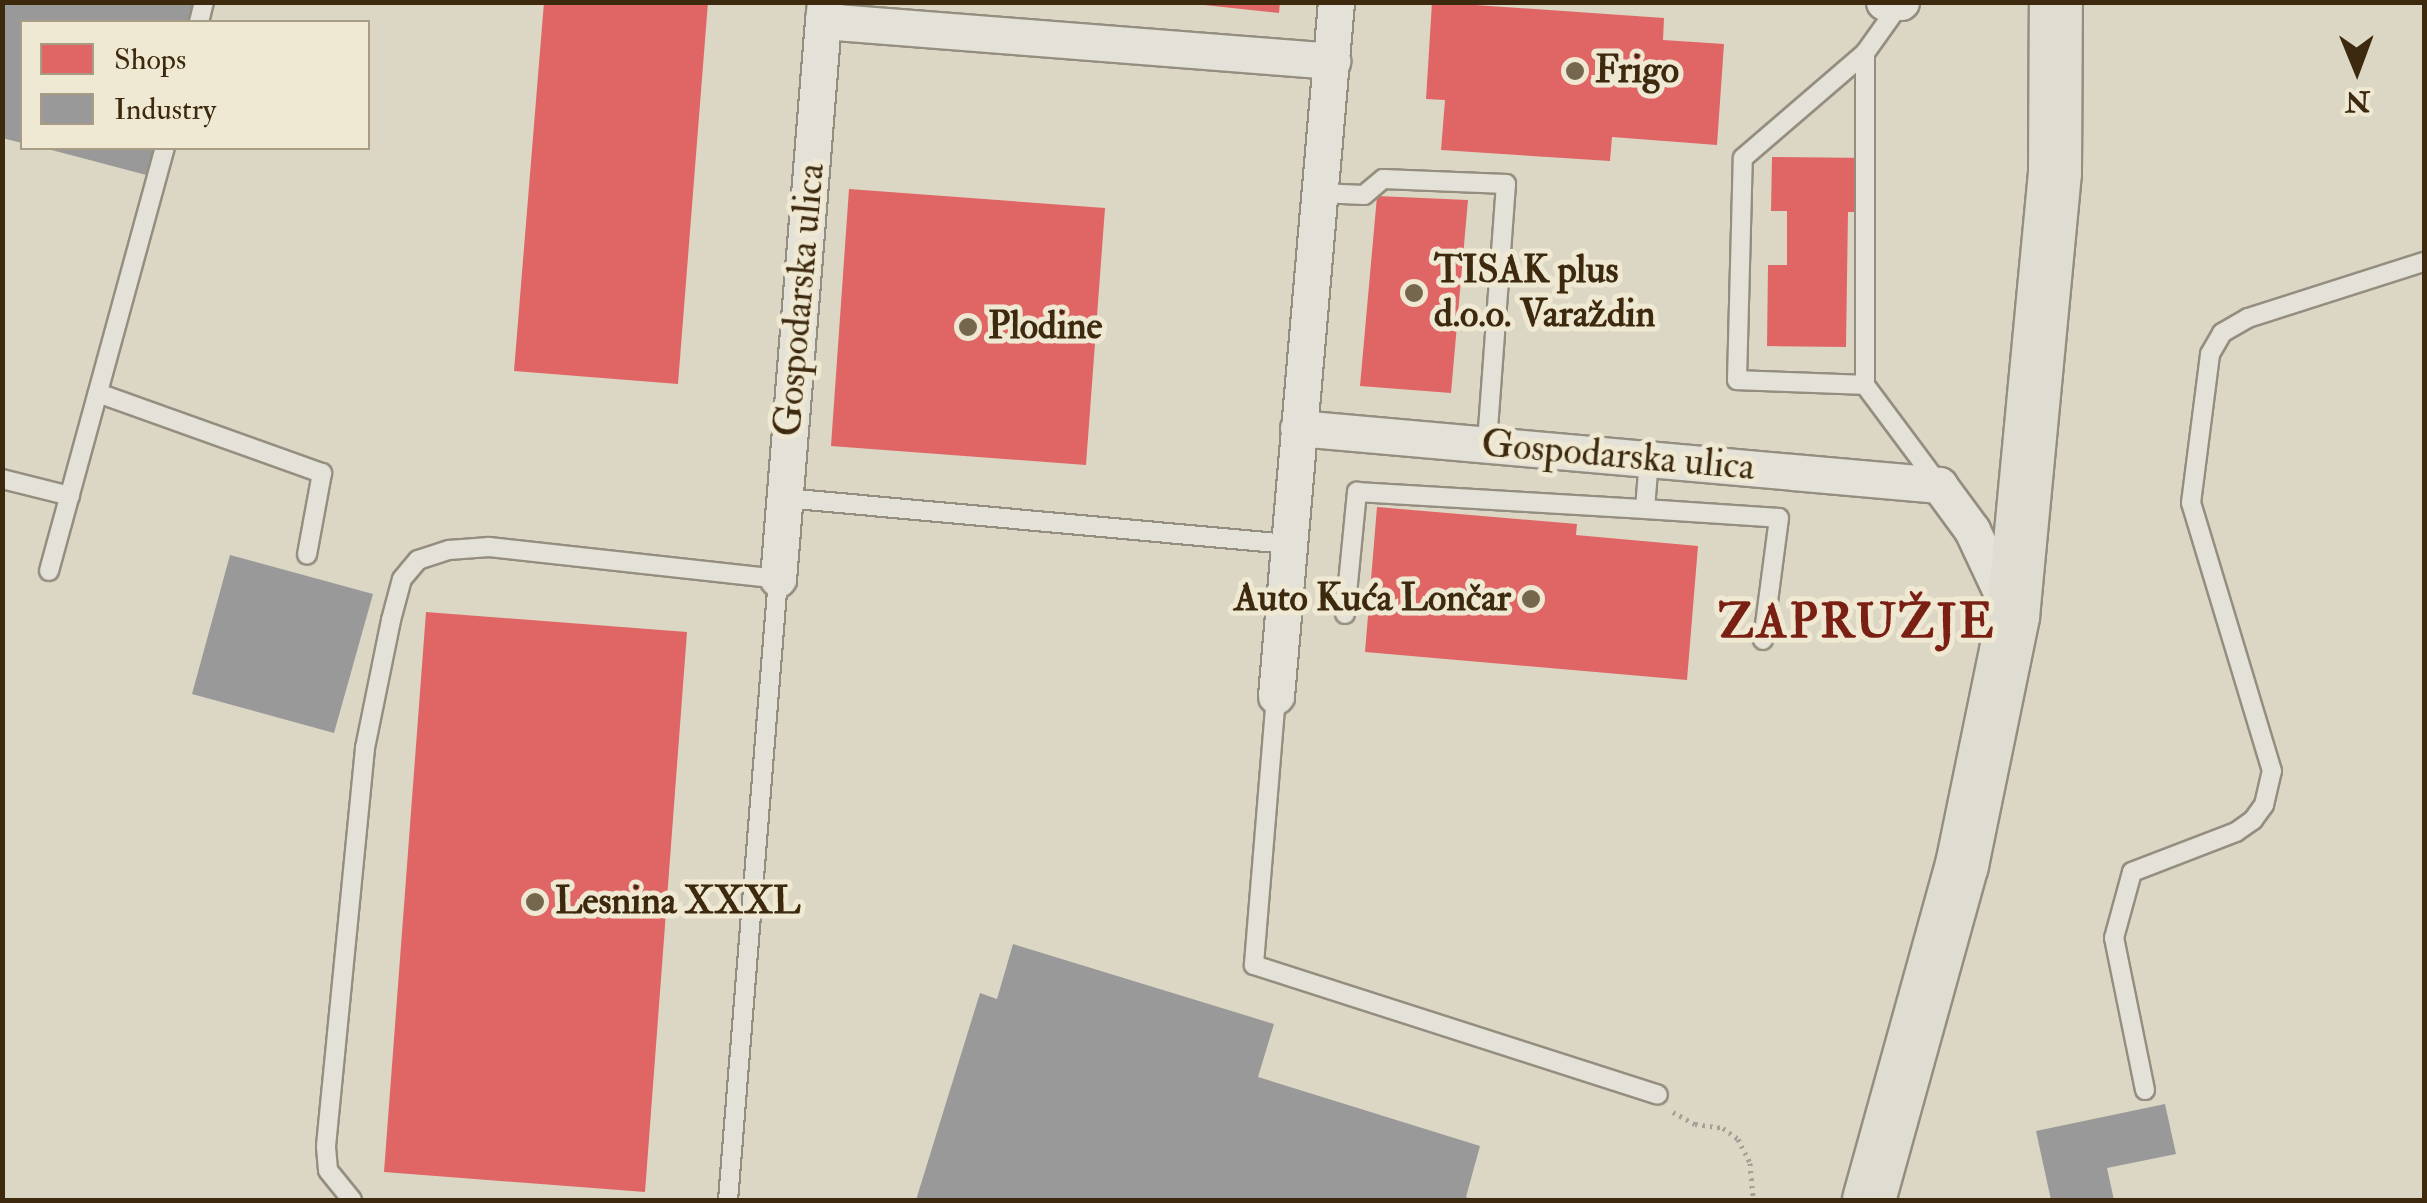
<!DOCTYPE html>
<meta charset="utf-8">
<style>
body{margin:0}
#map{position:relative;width:2427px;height:1203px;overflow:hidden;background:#dcd7c4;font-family:"IM FELL Double Pica",serif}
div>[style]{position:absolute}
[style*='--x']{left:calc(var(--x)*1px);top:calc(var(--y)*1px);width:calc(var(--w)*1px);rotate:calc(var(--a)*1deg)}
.shops>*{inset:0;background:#e06666}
.industry>*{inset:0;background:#999}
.path>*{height:5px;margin-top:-2.5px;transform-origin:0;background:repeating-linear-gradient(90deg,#a6a198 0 2.5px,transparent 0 7.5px)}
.roads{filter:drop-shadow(2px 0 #948e80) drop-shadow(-2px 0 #948e80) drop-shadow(0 2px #948e80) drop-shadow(0 -2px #948e80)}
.service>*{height:18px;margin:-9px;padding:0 9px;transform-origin:9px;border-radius:9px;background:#e4e1d8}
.minor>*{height:35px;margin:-17.5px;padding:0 17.5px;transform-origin:17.5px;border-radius:17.5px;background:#e4e1d8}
.primary>*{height:52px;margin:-26px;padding:0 26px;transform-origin:26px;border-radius:26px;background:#dfdcd2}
.dots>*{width:28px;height:28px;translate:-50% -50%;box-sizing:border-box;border:5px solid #efe8d2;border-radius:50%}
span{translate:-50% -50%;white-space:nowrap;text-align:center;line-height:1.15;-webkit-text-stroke:10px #efe8d2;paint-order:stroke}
.poi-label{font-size:38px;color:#3d290e;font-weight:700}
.left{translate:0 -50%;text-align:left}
.right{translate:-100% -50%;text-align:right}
.street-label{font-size:38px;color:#3d290e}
.district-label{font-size:48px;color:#7a1f14;font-weight:700;letter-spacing:2.5px}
.frame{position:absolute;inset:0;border:5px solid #3d290e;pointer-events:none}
.legend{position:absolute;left:20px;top:20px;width:350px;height:130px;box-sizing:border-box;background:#efe8d2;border:2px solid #a89c84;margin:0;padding:12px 18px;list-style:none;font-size:30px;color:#3d290e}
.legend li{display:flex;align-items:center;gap:20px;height:50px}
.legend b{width:50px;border:2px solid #a89c84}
.north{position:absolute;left:2307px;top:20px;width:100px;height:100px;-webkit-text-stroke:8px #efe8d2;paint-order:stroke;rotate:179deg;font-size:28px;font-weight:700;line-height:40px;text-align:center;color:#3d290e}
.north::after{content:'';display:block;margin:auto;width:35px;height:45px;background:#3d290e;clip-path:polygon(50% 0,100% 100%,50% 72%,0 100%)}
</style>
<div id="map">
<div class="shops">
<div style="clip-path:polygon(544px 2px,708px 2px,678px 384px,514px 371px)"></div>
<div style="clip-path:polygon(1176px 2px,1280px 2px,1279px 13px)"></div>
<div style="clip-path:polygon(1432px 2px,1664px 18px,1663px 40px,1724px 44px,1717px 145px,1612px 137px,1610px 161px,1441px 150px,1445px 100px,1426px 99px)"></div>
<div style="clip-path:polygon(1772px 157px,1872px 158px,1871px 212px,1848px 212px,1846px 347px,1767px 346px,1768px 265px,1787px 265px,1787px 211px,1771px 211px)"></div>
<div style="clip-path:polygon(849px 189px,1105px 208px,1086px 465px,831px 446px)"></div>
<div style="clip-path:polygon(1377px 196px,1468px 200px,1451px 393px,1360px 386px)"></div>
<div style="clip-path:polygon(1377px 507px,1577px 524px,1576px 535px,1698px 546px,1687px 680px,1365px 652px)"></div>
<div style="clip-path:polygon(426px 612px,687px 632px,645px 1192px,384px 1172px)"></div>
</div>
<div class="industry">
<div style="clip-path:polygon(2px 2px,199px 2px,194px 22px,22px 22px,22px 143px,2px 138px)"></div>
<div style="clip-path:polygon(44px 148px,162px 148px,154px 177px)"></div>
<div style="clip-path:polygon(230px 555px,373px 594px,334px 733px,192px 694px)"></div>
<div style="clip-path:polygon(1013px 944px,1274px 1024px,1258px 1077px,1480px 1146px,1466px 1197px,1474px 1200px,916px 1200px,980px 993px,997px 999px)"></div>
<div style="clip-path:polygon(2165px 1104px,2176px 1154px,2107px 1168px,2114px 1200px,2051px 1200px,2036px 1131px)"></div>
</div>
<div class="path">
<div style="--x:1673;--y:1112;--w:25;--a:29"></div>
<div style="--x:1695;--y:1124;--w:28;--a:8"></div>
<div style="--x:1723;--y:1128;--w:19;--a:36"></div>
<div style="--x:1738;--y:1139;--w:27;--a:63"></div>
<div style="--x:1750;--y:1163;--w:37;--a:85"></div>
</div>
<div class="roads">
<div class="service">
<div style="--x:1900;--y:4;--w:60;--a:125.5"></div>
<div style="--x:1865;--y:53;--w:332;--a:90"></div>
<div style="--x:1865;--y:385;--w:122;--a:53.3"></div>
<div style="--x:199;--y:22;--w:21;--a:-76"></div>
<div style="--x:1320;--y:193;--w:44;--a:2.6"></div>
<div style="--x:1364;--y:195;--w:25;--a:-40"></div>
<div style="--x:1383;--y:179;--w:123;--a:2.3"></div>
<div style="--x:1506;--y:184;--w:262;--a:94.2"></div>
<div style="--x:1865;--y:385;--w:128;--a:-177.8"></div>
<div style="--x:1737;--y:380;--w:222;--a:-88.5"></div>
<div style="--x:1743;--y:158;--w:161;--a:-40.7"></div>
<div style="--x:98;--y:393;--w:238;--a:19.7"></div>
<div style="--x:322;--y:473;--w:83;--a:100.4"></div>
<div style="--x:1649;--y:459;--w:50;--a:94.6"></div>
<div style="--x:1645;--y:509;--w:134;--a:3.8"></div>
<div style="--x:1779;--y:518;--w:123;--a:97.5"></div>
<div style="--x:2;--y:479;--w:70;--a:14"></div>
<div style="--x:785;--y:498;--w:505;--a:5.23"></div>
<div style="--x:49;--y:571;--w:439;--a:-74.7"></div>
<div style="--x:1345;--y:614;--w:123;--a:-84.4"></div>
<div style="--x:1357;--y:492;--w:289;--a:3.4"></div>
<div style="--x:1276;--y:696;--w:270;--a:94.7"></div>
<div style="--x:1254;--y:965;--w:424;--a:17.8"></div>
<div style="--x:2145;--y:1090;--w:155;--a:-101.5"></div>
<div style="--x:2114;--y:938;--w:68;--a:-74.7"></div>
<div style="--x:2132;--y:872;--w:111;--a:-21"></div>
<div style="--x:2236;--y:832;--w:21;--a:-35"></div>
<div style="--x:2253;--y:820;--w:19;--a:-54"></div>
<div style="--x:2264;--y:805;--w:35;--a:-77"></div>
<div style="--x:2272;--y:771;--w:280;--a:-106.8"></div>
<div style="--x:2191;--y:503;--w:150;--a:-82.7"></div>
<div style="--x:2210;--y:354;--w:24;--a:-60"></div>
<div style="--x:2222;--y:333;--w:30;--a:-30"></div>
<div style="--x:2248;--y:318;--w:185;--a:-17.7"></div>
<div style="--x:352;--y:1200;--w:38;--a:-129"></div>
<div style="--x:328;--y:1170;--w:24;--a:-95"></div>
<div style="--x:326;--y:1146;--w:400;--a:-84.4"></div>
<div style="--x:365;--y:748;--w:131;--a:-78.5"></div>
<div style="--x:391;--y:620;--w:42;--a:-75"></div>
<div style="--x:402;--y:579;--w:25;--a:-50"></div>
<div style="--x:418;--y:560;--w:33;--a:-18"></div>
<div style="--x:449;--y:550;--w:40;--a:-4.3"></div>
<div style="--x:489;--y:547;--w:291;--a:6.3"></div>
<div style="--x:778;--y:579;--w:623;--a:94.6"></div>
</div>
<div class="minor">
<div style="--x:825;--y:2;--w:19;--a:96"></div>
<div style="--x:823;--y:21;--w:511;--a:4.49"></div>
<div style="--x:1884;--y:2;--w:17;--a:0"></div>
<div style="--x:1298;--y:428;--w:644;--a:5.08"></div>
<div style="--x:1939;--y:485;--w:56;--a:53.7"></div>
<div style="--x:1972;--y:530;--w:89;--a:64.9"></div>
<div style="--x:778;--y:579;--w:560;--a:-85.39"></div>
<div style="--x:1276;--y:696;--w:697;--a:-85.06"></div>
</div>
<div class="primary">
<div style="--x:1869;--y:1200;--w:348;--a:-74.5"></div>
<div style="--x:1962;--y:865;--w:253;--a:-78.4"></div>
<div style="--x:2013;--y:617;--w:446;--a:-84.6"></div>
<div style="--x:2055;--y:173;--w:171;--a:-89.7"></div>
</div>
</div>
<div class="dots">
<div style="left:1575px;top:71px;background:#75664e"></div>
<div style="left:1414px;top:293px;background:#75664e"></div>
<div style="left:968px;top:327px;background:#75664e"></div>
<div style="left:1531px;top:599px;background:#75664e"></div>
<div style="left:535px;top:902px;background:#75664e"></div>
</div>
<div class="poi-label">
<span class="left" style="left:1595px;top:71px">Frigo</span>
<span class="left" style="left:1434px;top:293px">TISAK plus<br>d.o.o. Varaždin</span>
<span class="left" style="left:988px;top:327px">Plodine</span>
<span class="right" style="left:1511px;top:599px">Auto Kuća Lončar</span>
<span class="left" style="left:555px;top:902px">Lesnina XXXL</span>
</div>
<div class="street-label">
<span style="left:800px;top:300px;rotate:-85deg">Gospodarska ulica</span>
<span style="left:1618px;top:456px;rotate:5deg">Gospodarska ulica</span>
</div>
<div class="district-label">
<span style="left:1857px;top:623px">ZAPRUŽJE</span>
</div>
<div class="frame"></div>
<ul class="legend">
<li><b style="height:28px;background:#e06666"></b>Shops</li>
<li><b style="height:28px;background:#999"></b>Industry</li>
</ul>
<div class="north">N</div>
</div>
